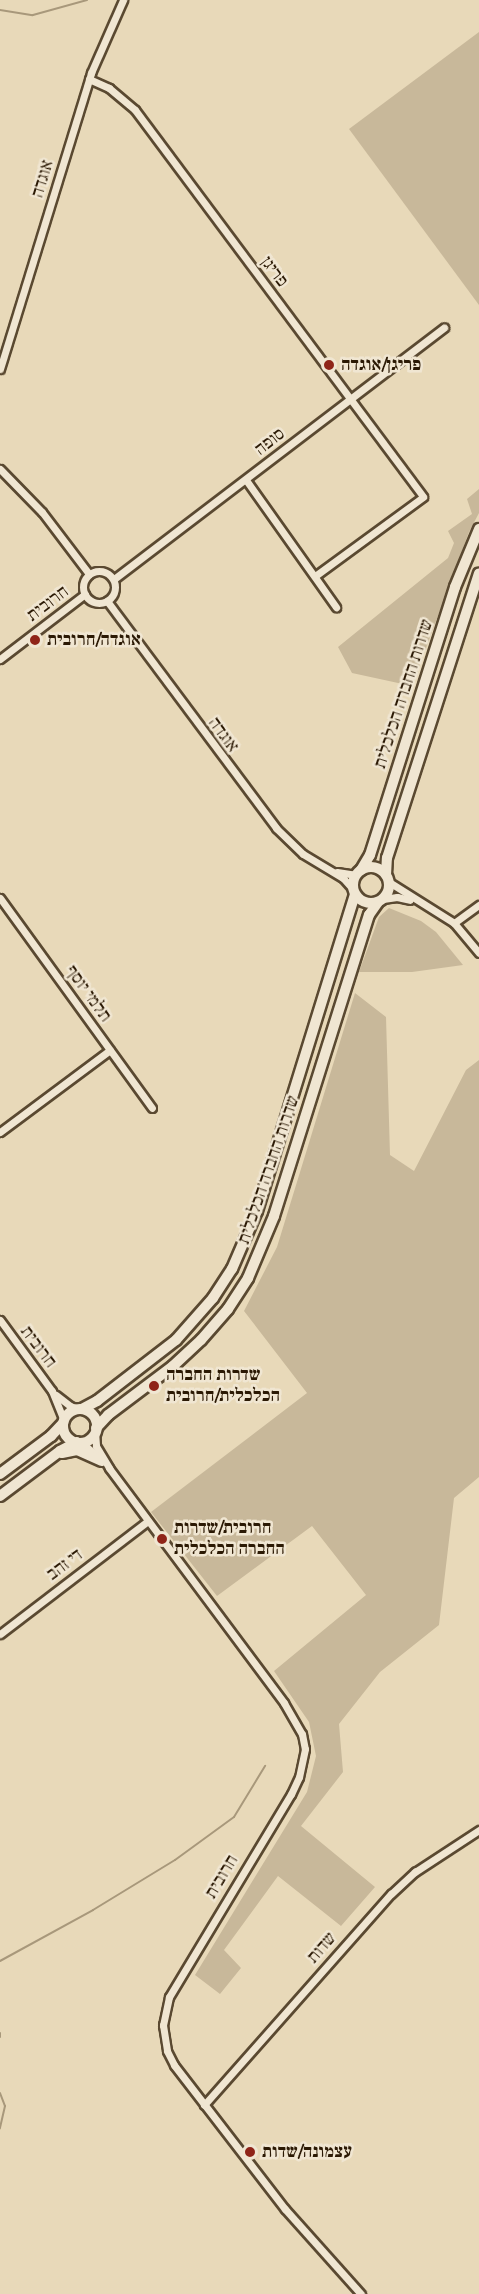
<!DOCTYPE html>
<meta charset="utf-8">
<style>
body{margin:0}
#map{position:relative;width:479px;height:2294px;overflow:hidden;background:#e8d9b9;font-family:"IM FELL DW Pica","Frank Ruhl Libre",serif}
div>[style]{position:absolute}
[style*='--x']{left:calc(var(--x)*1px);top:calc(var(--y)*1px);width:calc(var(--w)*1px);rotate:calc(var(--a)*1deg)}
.green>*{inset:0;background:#c8b89a}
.stream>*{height:2px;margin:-1px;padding:0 1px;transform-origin:1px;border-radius:1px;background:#a8987b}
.roads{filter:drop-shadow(2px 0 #5a4931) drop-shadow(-2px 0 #5a4931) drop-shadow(0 2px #5a4931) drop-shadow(0 -2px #5a4931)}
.street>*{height:7px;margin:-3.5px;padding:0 3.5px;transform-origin:3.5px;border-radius:3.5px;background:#f0e6d2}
.street>.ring{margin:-3.5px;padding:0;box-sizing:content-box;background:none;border:7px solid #f0e6d2;border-radius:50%}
.secondary>*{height:10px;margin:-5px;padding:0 5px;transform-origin:5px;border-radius:5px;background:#f0e6d2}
.secondary>.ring{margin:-5px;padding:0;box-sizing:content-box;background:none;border:10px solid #f0e6d2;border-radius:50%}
.dots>*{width:16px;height:16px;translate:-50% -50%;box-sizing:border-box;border:3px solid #f0e6d2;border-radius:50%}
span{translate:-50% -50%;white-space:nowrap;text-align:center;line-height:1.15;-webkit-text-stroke:5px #f0e6d2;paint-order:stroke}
.street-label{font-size:18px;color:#2b1904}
.poi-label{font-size:18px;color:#2b1904;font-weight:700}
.left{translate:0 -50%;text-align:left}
</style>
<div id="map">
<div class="green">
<div style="clip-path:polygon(479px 32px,479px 305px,349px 129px)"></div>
<div style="clip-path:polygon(479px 489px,479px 513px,469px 532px,412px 686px,352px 673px,338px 647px,448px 558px,454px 543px,448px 531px,472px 514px,467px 499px)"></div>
<div style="clip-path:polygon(389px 908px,421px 921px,436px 932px,463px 965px,412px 972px,359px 972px,379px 917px)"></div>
<div style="clip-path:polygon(355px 993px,386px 1017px,390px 1155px,414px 1171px,466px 1070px,479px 1060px,479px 1477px,454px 1498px,439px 1625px,380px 1672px,339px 1724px,343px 1772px,301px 1826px,375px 1887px,341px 1926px,278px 1876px,224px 1950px,241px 1968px,220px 1994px,195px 1975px,307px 1792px,316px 1756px,309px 1722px,274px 1671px,366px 1595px,312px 1526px,217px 1596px,151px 1512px,307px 1393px,244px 1311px,277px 1247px)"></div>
</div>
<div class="stream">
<div style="--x:0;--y:10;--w:33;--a:9"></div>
<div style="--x:33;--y:15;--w:56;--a:-15.5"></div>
<div style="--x:0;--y:1961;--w:106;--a:-28.7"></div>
<div style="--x:93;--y:1910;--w:96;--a:-31.4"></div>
<div style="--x:175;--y:1860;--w:73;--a:-36.1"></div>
<div style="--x:234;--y:1817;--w:60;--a:-58.7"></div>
<div style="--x:0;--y:2033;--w:4;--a:90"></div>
<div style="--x:0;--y:2093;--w:14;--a:69"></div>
<div style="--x:5;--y:2106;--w:23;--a:103"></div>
</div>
<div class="roads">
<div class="street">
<div style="--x:89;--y:79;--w:22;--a:24"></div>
<div style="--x:109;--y:88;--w:34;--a:40"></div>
<div style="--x:135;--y:110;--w:482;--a:53.3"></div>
<div style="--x:423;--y:497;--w:134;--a:143.8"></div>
<div style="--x:0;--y:369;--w:310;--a:-72.9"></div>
<div style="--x:91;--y:73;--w:80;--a:-66.3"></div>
<div style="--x:0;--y:469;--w:60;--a:45.7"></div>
<div style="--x:42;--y:512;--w:78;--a:52.8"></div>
<div style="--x:246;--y:480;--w:156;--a:54.7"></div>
<div class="ring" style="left:83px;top:571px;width:25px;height:25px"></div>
<div style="--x:114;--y:579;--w:415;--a:-37.3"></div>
<div style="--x:107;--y:601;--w:283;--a:53.3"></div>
<div style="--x:276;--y:828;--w:37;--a:44"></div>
<div style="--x:303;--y:854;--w:47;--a:31"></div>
<div style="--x:343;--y:878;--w:13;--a:48"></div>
<div style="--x:0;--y:659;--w:107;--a:-37.4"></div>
<div style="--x:337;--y:872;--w:18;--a:9"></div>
<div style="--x:389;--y:882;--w:77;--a:32.2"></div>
<div style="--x:454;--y:923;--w:39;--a:50"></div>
<div style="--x:0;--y:898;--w:259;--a:54.1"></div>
<div style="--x:383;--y:899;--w:14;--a:-8"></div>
<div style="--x:397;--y:897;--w:13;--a:13"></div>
<div style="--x:454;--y:923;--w:31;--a:-36"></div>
<div style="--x:0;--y:1132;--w:137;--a:-36.7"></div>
<div style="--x:0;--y:1320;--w:88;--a:53.8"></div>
<div style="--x:52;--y:1391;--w:31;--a:68"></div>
<div style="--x:56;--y:1395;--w:18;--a:38"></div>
<div style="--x:70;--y:1406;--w:9;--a:18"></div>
<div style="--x:95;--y:1431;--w:15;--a:86"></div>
<div style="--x:96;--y:1446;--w:26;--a:59"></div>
<div style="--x:109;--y:1468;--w:293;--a:53.3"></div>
<div style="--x:284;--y:1703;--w:36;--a:60"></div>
<div style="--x:302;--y:1734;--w:15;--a:79"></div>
<div style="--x:305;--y:1749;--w:29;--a:102"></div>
<div style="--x:299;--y:1777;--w:19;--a:115"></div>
<div style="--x:291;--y:1794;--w:237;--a:121"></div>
<div style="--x:169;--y:1997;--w:29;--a:102"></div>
<div style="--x:163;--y:2025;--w:26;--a:81"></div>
<div style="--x:167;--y:2051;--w:16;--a:63"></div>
<div style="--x:174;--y:2065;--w:182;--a:52.4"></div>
<div style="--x:285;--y:2209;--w:114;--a:48.2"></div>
<div style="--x:81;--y:1442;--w:21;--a:41"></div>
<div style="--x:0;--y:1634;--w:186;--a:-37.4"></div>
<div style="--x:204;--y:2105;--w:282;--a:-48.5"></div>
<div style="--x:391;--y:1894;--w:33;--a:-43"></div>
<div style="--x:415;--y:1872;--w:77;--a:-33.3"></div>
</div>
<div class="secondary">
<div class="ring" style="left:353px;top:867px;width:26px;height:26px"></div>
<div style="--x:361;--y:870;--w:17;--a:-59"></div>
<div style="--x:370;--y:855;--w:281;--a:-72.4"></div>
<div style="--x:455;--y:587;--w:63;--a:-67.5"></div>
<div style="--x:386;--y:875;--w:17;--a:-87"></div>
<div style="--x:387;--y:858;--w:299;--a:-72.1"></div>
<div style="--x:82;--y:1409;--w:17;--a:-28"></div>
<div style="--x:97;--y:1401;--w:100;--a:-37.7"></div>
<div style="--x:176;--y:1340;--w:56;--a:-48.6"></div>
<div style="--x:213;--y:1298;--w:35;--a:-57"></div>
<div style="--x:232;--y:1269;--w:63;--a:-66.7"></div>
<div style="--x:257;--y:1211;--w:331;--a:-72.8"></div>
<div class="ring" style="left:63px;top:1409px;width:24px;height:24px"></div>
<div style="--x:96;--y:1428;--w:18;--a:-47"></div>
<div style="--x:108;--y:1415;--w:81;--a:-37"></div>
<div style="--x:173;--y:1366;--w:38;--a:-43"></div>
<div style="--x:201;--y:1340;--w:41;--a:-48.9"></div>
<div style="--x:228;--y:1309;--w:37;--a:-57"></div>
<div style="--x:248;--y:1278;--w:67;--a:-67.2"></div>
<div style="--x:274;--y:1216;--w:316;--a:-72.5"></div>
<div style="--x:369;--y:915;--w:16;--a:-55"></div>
<div style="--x:62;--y:1453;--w:15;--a:-11"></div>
<div style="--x:77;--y:1450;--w:27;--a:24"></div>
<div style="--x:0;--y:1474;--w:64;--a:-36.7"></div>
<div style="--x:51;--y:1436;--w:18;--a:-47"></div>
<div style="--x:0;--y:1496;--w:75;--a:-36.9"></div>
<div style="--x:60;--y:1451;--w:19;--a:-28"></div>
</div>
</div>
<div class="dots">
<div style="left:329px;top:365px;background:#8f2418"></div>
<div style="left:35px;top:640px;background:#8f2418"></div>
<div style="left:154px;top:1386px;background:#8f2418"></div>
<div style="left:162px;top:1539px;background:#8f2418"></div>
<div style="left:250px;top:2152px;background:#8f2418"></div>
</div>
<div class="street-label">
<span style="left:43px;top:179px;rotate:-73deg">אוגדה</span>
<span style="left:274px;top:272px;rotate:53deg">פריגן</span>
<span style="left:270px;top:442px;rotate:-38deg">סופה</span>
<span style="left:48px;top:604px;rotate:-37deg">חרובית</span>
<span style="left:404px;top:694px;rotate:-72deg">שדרות החברה הכלכלית</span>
<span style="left:223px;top:735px;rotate:54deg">אוגדה</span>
<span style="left:88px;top:994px;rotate:54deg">תלמי יוסף</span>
<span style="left:269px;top:1170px;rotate:-71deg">שדרות החברה הכלכלית</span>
<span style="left:38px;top:1347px;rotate:53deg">חרובית</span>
<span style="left:65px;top:1565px;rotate:-37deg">די זהב</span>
<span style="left:222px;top:1877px;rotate:-59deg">חרובית</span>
<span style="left:322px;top:1948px;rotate:-49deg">שדות</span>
</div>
<div class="poi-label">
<span class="left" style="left:341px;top:365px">פריגן/אוגדה</span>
<span class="left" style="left:47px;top:640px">אוגדה/חרובית</span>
<span class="left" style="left:166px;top:1386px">שדרות החברה<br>הכלכלית/חרובית</span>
<span class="left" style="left:174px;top:1539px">חרובית/שדרות<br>החברה הכלכלית</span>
<span class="left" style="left:262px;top:2152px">עצמונה/שדות</span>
</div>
</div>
